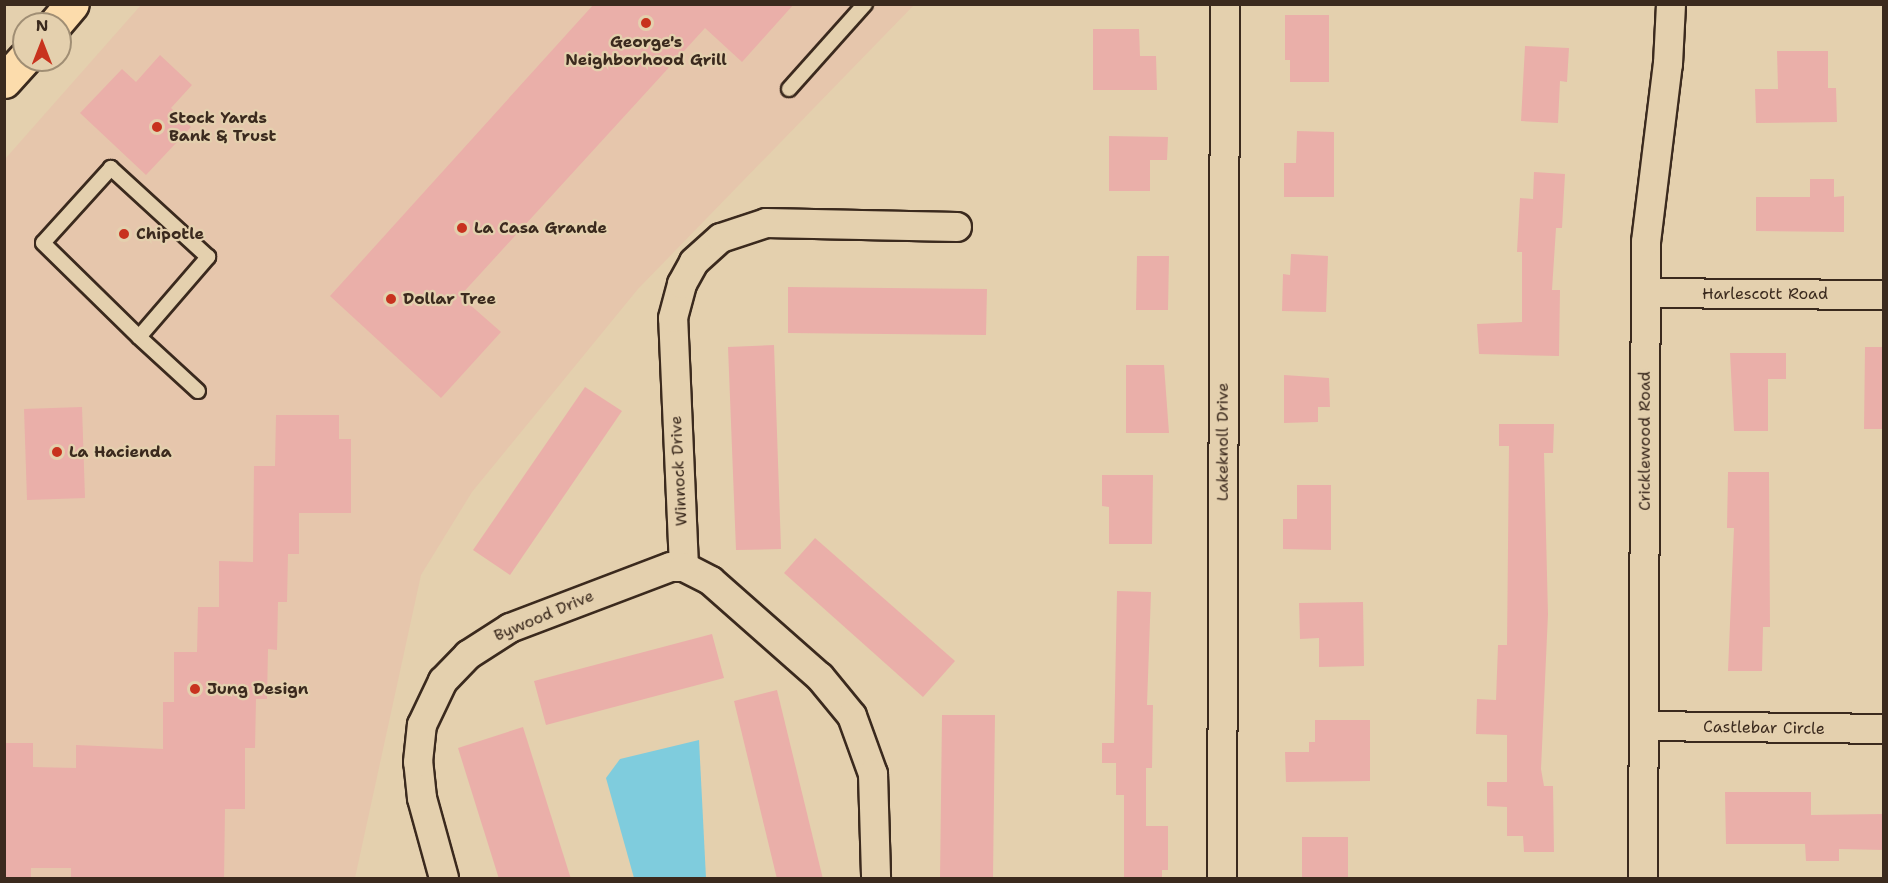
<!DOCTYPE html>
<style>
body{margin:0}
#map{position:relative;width:1888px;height:883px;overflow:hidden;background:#e4d0ae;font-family:"Shantell Sans",sans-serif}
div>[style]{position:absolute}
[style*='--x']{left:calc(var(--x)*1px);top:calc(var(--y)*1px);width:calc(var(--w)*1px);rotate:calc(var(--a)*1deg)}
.built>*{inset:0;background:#e6c6ac}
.water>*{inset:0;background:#7fccdd}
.building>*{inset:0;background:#eaafa9}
.roads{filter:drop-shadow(2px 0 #3b2a1e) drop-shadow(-2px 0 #3b2a1e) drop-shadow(0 2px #3b2a1e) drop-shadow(0 -2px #3b2a1e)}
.service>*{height:14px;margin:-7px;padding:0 7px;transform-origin:7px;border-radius:7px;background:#e4d0ae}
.minor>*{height:28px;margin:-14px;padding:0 14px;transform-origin:14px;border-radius:14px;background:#e4d0ae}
.primary>*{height:33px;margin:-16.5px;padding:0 16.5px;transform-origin:16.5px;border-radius:16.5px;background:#fcdcac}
.dots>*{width:16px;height:16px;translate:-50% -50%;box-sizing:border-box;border:3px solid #e4d0ae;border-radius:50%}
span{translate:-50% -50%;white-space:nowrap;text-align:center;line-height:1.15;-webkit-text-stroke:4.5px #e4d0ae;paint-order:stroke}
.poi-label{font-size:16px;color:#3b2a1e;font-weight:700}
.left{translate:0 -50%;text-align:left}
.street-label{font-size:16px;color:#3b2a1e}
.frame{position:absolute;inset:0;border:6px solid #3b2a1e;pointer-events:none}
.north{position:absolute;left:12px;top:12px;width:60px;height:60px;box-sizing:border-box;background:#e4d0ae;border:2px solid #a08e74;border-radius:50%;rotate:0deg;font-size:16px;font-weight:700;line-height:24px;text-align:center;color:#3b2a1e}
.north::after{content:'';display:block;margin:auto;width:21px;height:27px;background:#c8321e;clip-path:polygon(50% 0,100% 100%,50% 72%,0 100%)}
</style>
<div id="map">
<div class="built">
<div style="clip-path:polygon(141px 5px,914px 5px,638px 289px,472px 492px,421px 575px,355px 878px,5px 878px,5px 159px)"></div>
</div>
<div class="water">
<div style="clip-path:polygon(699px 740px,706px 878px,634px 878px,606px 778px,620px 759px)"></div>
</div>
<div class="building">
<div style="clip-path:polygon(594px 4px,794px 4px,742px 62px,705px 28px,460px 296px,501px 332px,441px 398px,330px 296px)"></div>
<div style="clip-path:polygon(1285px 15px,1329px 15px,1329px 82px,1290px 82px,1290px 60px,1285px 60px)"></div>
<div style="clip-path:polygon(1093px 29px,1139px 29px,1140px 56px,1156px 56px,1157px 90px,1093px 90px)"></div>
<div style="clip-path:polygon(1525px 46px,1569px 48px,1567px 82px,1560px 81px,1558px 123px,1521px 121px)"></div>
<div style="clip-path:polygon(1777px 51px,1828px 51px,1828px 88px,1836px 88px,1837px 122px,1756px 123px,1755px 89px,1778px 89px)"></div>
<div style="clip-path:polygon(160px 55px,192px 85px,171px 108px,191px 127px,146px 175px,80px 113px,122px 69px,136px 82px)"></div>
<div style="clip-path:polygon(1297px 131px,1334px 132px,1334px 197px,1284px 197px,1284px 163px,1296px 163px)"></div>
<div style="clip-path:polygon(1109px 136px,1168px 137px,1167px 160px,1150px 160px,1150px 191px,1109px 191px)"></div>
<div style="clip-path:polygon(1534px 172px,1565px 174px,1562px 228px,1556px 228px,1552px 290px,1560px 290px,1559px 356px,1479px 354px,1477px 324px,1522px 322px,1522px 252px,1517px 252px,1520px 198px,1533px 199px)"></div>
<div style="clip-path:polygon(1810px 179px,1834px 179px,1834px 197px,1844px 196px,1844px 232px,1756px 231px,1756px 197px,1810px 197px)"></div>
<div style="clip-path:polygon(1291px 254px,1328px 256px,1326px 312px,1282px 311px,1283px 274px,1290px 275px)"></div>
<div style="clip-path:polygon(1137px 256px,1169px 256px,1168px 310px,1136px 310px)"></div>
<div style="clip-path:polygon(788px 287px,987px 289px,986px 335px,788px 333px)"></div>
<div style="clip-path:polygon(774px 345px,781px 549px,736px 550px,728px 347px)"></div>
<div style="clip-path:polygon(1865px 347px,1884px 347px,1884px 429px,1864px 429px)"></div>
<div style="clip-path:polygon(1730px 353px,1786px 353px,1786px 379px,1768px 379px,1768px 431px,1734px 431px)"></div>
<div style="clip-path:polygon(1126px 365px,1164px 365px,1169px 433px,1126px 433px)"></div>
<div style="clip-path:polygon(1284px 375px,1329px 378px,1330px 407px,1318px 407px,1318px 422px,1284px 423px)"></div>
<div style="clip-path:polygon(585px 387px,622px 411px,510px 575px,473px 550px)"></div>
<div style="clip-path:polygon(82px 407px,85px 498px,27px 500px,24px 409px)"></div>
<div style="clip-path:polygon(276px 415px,339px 415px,339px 439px,351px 439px,351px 513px,299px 513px,299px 554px,288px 554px,287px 602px,278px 602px,277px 650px,268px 649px,267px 699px,256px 699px,255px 748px,245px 748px,245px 809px,225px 809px,224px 879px,71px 879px,71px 868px,31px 868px,31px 879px,4px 879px,4px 743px,33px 743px,33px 767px,76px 768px,76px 745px,163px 749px,163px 702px,174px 702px,174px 652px,197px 652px,198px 607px,219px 607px,219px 561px,253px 562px,254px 466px,275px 466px)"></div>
<div style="clip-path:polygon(1499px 424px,1554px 424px,1553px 453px,1544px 453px,1548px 614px,1541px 769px,1544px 786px,1553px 786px,1554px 852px,1524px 852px,1523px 836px,1507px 836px,1507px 807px,1487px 806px,1487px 782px,1507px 782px,1507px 735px,1476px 734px,1477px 699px,1496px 700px,1498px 645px,1507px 645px,1509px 446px,1499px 446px)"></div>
<div style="clip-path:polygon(1728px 472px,1769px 472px,1770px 627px,1763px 627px,1762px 671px,1728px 671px,1734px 528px,1727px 528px)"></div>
<div style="clip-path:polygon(1102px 475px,1153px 475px,1152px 544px,1109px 544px,1109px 507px,1102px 506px)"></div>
<div style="clip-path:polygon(1297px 485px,1331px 485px,1331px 550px,1283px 549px,1283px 519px,1297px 519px)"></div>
<div style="clip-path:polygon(815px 538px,955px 661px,923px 697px,784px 573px)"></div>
<div style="clip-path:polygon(1117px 591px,1151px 592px,1147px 705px,1153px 705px,1152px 768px,1146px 768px,1146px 826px,1168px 826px,1168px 870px,1162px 870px,1162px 879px,1124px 879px,1124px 795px,1116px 795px,1116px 763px,1102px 763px,1102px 743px,1114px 743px)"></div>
<div style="clip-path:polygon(1363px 602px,1364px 666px,1319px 667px,1319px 638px,1300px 639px,1299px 603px)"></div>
<div style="clip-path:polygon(712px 634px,724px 678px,546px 725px,534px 681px)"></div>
<div style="clip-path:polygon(777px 690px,823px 879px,777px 879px,734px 701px)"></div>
<div style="clip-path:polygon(942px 715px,995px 715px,993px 879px,940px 879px)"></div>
<div style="clip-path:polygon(1315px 720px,1370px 720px,1370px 781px,1286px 782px,1285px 752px,1309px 752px,1309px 742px,1315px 742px)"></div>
<div style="clip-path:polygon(523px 727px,571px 879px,499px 879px,458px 748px)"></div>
<div style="clip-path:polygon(1725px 792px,1811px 792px,1811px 815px,1884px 814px,1884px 850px,1839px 849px,1839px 861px,1806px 861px,1805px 844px,1726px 844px)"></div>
<div style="clip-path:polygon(1302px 837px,1348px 837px,1348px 879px,1302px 879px)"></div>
</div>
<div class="roads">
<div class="service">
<div style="--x:789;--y:89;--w:114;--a:-48.2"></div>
<div style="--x:139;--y:337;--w:106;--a:-49.2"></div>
<div style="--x:208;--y:257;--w:132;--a:-137.5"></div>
<div style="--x:111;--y:168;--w:101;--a:132.2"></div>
<div style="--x:43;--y:243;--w:134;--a:44.4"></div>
<div style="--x:139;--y:337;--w:80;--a:42.5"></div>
</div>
<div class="minor">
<div style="--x:1646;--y:293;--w:238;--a:0.5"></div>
<div style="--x:684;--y:567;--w:249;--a:-92.5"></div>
<div style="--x:673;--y:318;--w:35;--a:-75"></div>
<div style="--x:682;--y:284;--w:25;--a:-61"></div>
<div style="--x:694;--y:262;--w:36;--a:-42"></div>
<div style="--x:721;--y:238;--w:47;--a:-18.4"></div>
<div style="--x:766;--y:223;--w:191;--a:1.2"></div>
<div style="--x:1644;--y:726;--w:240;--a:0.7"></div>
<div style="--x:444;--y:878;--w:83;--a:-105.4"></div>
<div style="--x:422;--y:798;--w:36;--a:-96"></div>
<div style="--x:418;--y:762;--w:37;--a:-84"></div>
<div style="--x:422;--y:725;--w:49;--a:-64.5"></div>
<div style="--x:443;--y:681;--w:36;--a:-46"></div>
<div style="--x:468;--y:655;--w:50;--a:-32.7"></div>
<div style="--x:510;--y:628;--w:172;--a:-20.8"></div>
<div style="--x:671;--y:567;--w:13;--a:0"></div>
<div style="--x:684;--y:567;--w:30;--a:27"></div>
<div style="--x:711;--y:581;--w:145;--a:41.4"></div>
<div style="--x:820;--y:677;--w:50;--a:50.6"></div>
<div style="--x:852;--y:716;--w:62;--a:70.1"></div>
<div style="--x:873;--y:774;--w:104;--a:88.3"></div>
<div style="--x:1222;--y:878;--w:874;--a:-89.8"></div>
<div style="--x:1643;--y:878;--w:636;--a:-89.73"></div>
<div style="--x:1646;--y:242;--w:179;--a:-83"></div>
<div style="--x:1668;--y:64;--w:60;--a:-87.1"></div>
</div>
<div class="primary">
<div style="--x:55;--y:24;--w:26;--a:-50"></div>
<div style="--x:4;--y:81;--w:30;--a:-48"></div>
</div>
</div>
<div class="dots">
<div style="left:646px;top:23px;background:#c8321e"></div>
<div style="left:157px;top:127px;background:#c8321e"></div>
<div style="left:462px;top:228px;background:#c8321e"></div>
<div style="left:124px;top:234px;background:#c8321e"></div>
<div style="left:391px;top:299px;background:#c8321e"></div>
<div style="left:57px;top:452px;background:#c8321e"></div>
<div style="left:195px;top:689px;background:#c8321e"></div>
</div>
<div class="poi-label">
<span style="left:646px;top:51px">George's<br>Neighborhood Grill</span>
<span class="left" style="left:169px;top:127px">Stock Yards<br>Bank &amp; Trust</span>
<span class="left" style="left:474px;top:228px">La Casa Grande</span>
<span class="left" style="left:136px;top:234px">Chipotle</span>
<span class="left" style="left:403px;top:299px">Dollar Tree</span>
<span class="left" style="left:69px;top:452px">La Hacienda</span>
<span class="left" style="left:207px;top:689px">Jung Design</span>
</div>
<div class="street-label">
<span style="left:1765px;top:294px">Harlescott Road</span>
<span style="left:1645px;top:441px;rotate:-90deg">Cricklewood Road</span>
<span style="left:1223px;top:442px;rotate:-90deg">Lakeknoll Drive</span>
<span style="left:679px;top:471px;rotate:-93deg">Winnock Drive</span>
<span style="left:544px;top:616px;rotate:-23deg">Bywood Drive</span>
<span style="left:1764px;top:728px;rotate:1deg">Castlebar Circle</span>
</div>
<div class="frame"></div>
<div class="north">N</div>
</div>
